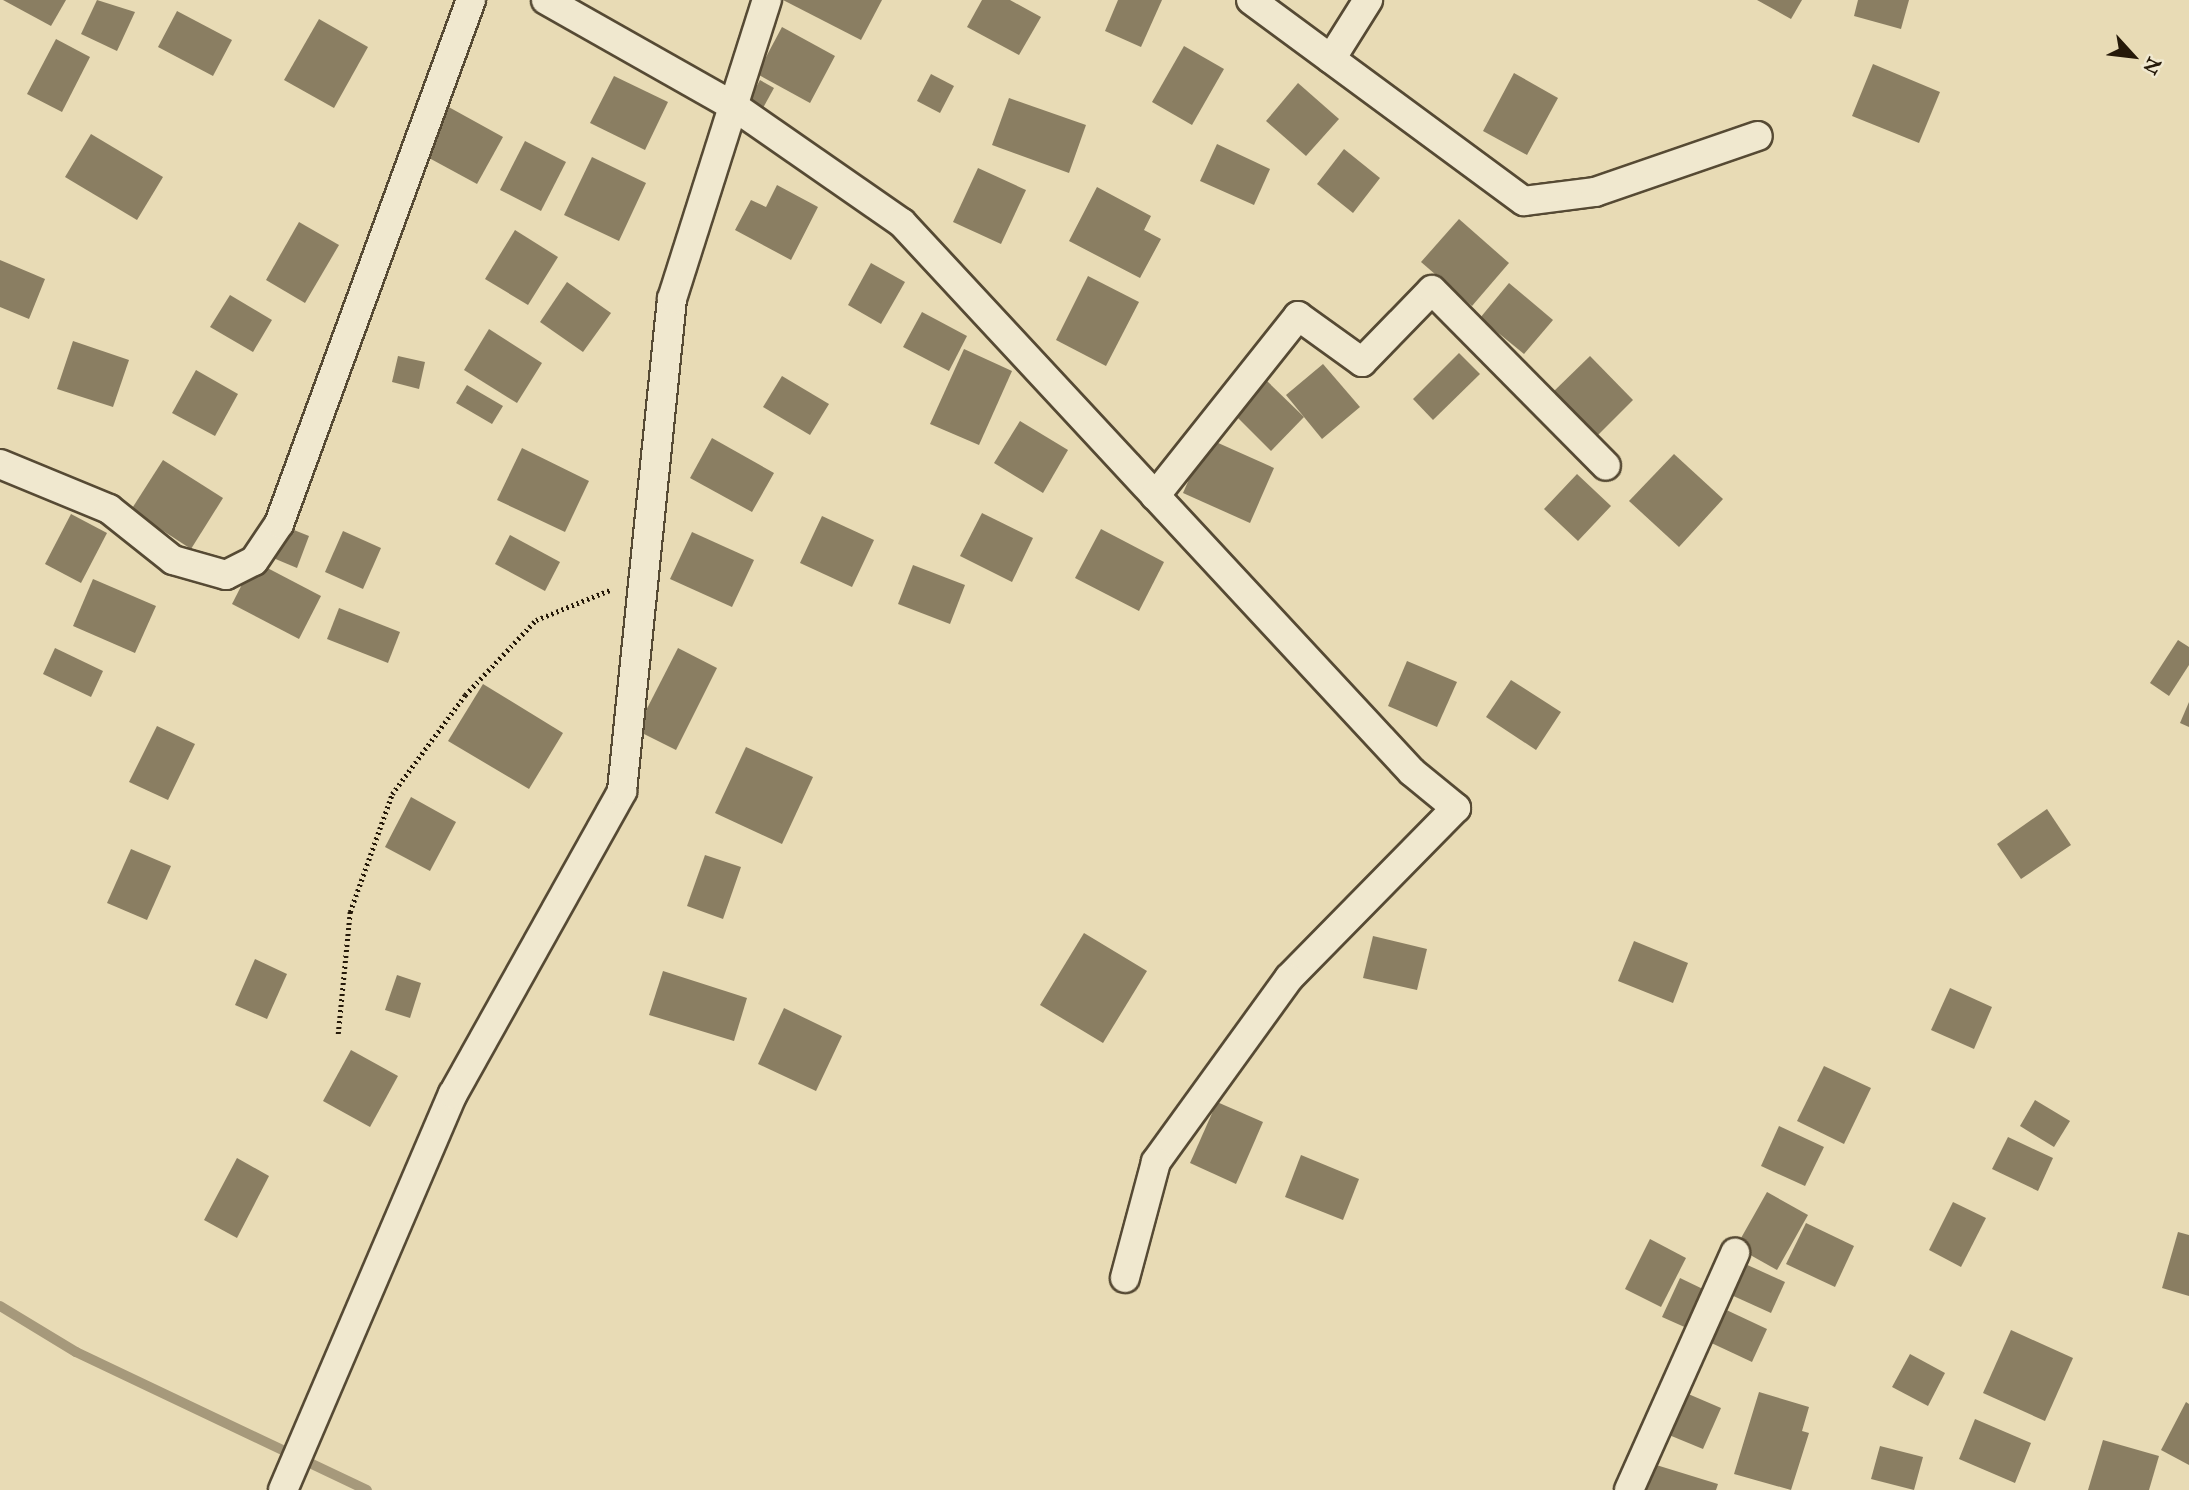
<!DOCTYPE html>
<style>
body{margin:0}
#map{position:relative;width:2189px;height:1490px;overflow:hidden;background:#e8dbb5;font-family:"IM FELL Great Primer",serif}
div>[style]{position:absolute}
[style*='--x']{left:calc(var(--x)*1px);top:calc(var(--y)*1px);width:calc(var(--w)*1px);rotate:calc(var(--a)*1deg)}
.stream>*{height:10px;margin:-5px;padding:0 5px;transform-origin:5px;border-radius:5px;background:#a6997b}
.building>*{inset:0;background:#8a7e62}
.path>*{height:4.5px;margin-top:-2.25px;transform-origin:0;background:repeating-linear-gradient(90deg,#251909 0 2px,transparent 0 5.5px)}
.roads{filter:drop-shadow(2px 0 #564a34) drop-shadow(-2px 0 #564a34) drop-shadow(0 2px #564a34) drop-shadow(0 -2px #564a34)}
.street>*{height:28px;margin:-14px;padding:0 14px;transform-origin:14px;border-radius:14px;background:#f0e8cf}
span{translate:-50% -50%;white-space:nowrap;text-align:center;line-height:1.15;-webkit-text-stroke:5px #f0e8cf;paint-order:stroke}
.north{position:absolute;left:2098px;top:21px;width:70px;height:70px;-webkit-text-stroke:5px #f0e8cf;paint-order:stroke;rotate:117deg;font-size:19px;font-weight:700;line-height:28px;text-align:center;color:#251909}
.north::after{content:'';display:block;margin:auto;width:24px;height:32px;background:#251909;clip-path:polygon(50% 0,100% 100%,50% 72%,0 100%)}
</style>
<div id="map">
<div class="stream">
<div style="--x:0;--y:1306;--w:89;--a:31.2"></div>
<div style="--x:76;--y:1352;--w:322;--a:25.4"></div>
</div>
<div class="building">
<div style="clip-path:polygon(3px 0,66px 0,51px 26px)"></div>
<div style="clip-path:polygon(97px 0,135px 12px,117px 51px,81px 34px)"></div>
<div style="clip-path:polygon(783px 0,882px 0,861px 40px)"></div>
<div style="clip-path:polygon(982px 0,1010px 0,1041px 17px,1019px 55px,967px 27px)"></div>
<div style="clip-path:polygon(1118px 0,1162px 0,1141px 47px,1105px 31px)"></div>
<div style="clip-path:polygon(1757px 0,1802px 0,1791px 19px)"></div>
<div style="clip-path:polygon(1858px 0,1909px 0,1901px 29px,1854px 16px)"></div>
<div style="clip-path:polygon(177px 11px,232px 40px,213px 76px,158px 47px)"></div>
<div style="clip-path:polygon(319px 19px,368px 47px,334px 108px,284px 80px)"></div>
<div style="clip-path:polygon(782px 27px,835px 56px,810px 103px,757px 74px)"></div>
<div style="clip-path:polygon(56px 39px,90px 57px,62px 112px,27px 94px)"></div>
<div style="clip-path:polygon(1184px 46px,1224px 69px,1192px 125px,1152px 102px)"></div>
<div style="clip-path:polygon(1873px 64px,1940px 92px,1919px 143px,1852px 116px)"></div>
<div style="clip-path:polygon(1514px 73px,1558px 98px,1527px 155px,1483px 131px)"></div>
<div style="clip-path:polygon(931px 74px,954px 86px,940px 113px,917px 101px)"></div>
<div style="clip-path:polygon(614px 76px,668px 102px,645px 150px,590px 123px)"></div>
<div style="clip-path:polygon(760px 80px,774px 88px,758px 117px,744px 109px)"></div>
<div style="clip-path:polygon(1298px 83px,1339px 119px,1306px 156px,1266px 121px)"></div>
<div style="clip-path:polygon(1009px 98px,1086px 125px,1069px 173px,992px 145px)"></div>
<div style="clip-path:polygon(445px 105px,503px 137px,477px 184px,418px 152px)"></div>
<div style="clip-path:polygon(91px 134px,163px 177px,137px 220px,65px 177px)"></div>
<div style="clip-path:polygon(525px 141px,566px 162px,541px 211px,500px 190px)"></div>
<div style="clip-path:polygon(1217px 144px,1270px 169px,1254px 205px,1200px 181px)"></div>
<div style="clip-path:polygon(1344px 149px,1380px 178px,1353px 213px,1317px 184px)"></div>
<div style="clip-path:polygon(592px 157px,646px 183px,619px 241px,564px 215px)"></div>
<div style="clip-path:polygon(978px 168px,1026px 190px,1001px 244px,953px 222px)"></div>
<div style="clip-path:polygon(777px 185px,818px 207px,791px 260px,735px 230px,751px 200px,766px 207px)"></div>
<div style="clip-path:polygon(1097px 187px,1151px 216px,1144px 230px,1161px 239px,1140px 278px,1069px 241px)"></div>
<div style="clip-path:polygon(1459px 219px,1509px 263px,1472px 306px,1421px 262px)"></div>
<div style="clip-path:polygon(299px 222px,339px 245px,305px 303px,266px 280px)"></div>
<div style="clip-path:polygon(515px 230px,558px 257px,528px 305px,485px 279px)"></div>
<div style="clip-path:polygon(0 260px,45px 279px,29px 319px,0 307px)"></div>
<div style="clip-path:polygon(871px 263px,905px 282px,881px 324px,848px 305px)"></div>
<div style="clip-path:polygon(1088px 276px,1139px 302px,1106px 366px,1056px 340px)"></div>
<div style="clip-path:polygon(567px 282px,611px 313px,583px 352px,540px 322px)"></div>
<div style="clip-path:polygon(1509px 283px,1553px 320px,1524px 354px,1480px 318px)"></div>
<div style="clip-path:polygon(230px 295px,272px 320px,253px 352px,210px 327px)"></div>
<div style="clip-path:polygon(922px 312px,967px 336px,949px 371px,903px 347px)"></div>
<div style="clip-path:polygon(489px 329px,542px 363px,517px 403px,464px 370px)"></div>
<div style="clip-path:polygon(73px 341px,129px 360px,113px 407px,57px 389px)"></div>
<div style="clip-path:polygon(964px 349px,1012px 371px,979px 445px,930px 424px)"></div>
<div style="clip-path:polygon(1459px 353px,1480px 374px,1433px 420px,1413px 399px)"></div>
<div style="clip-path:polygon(398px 356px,425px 362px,419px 389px,392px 382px)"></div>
<div style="clip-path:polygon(1590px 356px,1633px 400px,1596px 437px,1552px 393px)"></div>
<div style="clip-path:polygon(1323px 364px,1360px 407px,1322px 439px,1286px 395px)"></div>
<div style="clip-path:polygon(196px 370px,238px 394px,215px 436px,172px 413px)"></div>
<div style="clip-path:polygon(782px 376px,829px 404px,810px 435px,763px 407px)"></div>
<div style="clip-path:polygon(1267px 381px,1304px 417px,1271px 451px,1235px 415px)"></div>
<div style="clip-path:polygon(467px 385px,503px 406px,492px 424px,456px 403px)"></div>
<div style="clip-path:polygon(1020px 421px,1068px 450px,1043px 493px,994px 463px)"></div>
<div style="clip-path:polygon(712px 438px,774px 473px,752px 512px,690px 478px)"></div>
<div style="clip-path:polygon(1207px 438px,1274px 468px,1250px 523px,1183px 493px)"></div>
<div style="clip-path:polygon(522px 448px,589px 481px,565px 532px,497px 500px)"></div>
<div style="clip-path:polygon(1674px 454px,1723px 499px,1679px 547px,1629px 501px)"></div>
<div style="clip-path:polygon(163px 460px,223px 498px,191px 549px,131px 510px)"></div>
<div style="clip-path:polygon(1577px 474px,1611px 506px,1578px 541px,1544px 509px)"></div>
<div style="clip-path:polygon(982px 513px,1033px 538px,1012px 582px,960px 556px)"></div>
<div style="clip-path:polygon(71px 514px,107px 533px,81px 583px,45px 564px)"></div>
<div style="clip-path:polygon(822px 516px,874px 540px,852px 587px,800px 563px)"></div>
<div style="clip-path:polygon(279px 524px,309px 536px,297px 568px,266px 555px)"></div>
<div style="clip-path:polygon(1101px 529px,1164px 562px,1139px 611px,1075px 578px)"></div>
<div style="clip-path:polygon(343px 531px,381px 548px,363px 589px,325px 572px)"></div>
<div style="clip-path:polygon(692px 532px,754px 560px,732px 607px,670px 579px)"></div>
<div style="clip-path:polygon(510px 535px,560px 562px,545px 591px,495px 564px)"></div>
<div style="clip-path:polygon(254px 561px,321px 596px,299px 639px,232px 604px)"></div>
<div style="clip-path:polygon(913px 565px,965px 585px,950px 624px,898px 604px)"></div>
<div style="clip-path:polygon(93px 579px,156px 606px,135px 653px,73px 626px)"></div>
<div style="clip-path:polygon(339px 608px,400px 632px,388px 663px,327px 639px)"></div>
<div style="clip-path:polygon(2178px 640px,2189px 647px,2189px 665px,2169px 696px,2150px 683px)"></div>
<div style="clip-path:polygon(55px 648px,103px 671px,91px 697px,43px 674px)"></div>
<div style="clip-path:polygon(678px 648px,717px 668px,676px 750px,636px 730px)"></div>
<div style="clip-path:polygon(1407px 661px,1457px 682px,1437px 727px,1388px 706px)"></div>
<div style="clip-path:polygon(1511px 680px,1561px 712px,1536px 750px,1486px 717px)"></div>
<div style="clip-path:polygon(483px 684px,563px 733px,529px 789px,448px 741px)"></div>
<div style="clip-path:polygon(2189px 702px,2189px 727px,2180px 723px)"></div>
<div style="clip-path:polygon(157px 726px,195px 744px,168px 800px,129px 782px)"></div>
<div style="clip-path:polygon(746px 747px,813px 777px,782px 844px,715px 813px)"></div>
<div style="clip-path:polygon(411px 797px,456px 822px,430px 871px,385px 847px)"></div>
<div style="clip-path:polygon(2047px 809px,2071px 845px,2021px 879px,1997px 844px)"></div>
<div style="clip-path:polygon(131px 849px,171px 866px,147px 920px,107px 903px)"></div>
<div style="clip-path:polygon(705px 855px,741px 867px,723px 919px,687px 906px)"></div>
<div style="clip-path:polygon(1084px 933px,1147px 971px,1103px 1043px,1040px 1005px)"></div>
<div style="clip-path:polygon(1373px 936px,1427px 949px,1417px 990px,1363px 978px)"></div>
<div style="clip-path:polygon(1634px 941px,1688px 963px,1673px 1003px,1618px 981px)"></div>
<div style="clip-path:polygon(255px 959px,287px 974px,267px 1019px,235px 1005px)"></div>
<div style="clip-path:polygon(663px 971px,747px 998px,734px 1041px,649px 1015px)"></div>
<div style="clip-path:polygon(397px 975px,421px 983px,410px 1018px,385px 1010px)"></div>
<div style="clip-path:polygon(1950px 988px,1992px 1007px,1974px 1049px,1931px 1030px)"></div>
<div style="clip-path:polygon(784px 1008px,842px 1036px,816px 1091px,758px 1064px)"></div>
<div style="clip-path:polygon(351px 1050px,398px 1076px,370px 1127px,323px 1101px)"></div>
<div style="clip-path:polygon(1824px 1066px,1871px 1088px,1844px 1144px,1797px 1121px)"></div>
<div style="clip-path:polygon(2035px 1100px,2070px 1121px,2054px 1147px,2020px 1126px)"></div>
<div style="clip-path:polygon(1217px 1102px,1263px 1122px,1236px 1184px,1190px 1163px)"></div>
<div style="clip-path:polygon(1779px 1126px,1824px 1147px,1805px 1186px,1761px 1166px)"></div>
<div style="clip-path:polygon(2008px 1137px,2053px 1158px,2038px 1191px,1992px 1169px)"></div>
<div style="clip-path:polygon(1301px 1155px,1359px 1179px,1343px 1220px,1285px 1197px)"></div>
<div style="clip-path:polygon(237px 1158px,269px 1176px,237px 1238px,204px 1220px)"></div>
<div style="clip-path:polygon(1767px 1192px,1808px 1215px,1777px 1270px,1736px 1247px)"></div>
<div style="clip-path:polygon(1953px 1202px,1986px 1218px,1961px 1267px,1929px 1250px)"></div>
<div style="clip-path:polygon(1806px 1223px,1854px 1246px,1835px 1287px,1786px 1264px)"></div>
<div style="clip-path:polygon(2178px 1232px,2189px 1235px,2189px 1296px,2162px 1288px)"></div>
<div style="clip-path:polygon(1650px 1239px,1686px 1258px,1661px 1307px,1625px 1289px)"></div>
<div style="clip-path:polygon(1743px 1263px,1785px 1282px,1771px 1313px,1729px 1294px)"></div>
<div style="clip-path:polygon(1680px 1278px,1707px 1291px,1689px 1329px,1662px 1317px)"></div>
<div style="clip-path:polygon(1720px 1307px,1767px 1329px,1752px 1362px,1705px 1340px)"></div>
<div style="clip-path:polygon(2011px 1330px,2073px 1358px,2045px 1421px,1983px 1393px)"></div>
<div style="clip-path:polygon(1910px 1354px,1945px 1373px,1928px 1406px,1892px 1387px)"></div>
<div style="clip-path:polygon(1759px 1392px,1809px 1407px,1802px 1431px,1809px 1433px,1791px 1490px,1734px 1474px)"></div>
<div style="clip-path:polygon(1686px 1393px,1721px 1408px,1703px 1449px,1669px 1435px)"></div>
<div style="clip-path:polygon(2186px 1402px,2189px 1404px,2189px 1465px,2161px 1450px)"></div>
<div style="clip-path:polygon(1975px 1419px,2031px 1443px,2015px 1483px,1959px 1459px)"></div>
<div style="clip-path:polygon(2103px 1440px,2159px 1456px,2149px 1490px,2088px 1490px)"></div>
<div style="clip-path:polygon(1880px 1446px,1923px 1457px,1914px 1490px,1871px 1479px)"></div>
<div style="clip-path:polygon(1653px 1464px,1718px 1484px,1716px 1490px,1644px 1490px)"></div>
</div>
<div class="path">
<div style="--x:338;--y:1034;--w:123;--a:-84.4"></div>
<div style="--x:350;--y:912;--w:125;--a:-70.4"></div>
<div style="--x:392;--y:794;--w:123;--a:-53.6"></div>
<div style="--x:465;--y:695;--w:103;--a:-46.6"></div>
<div style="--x:536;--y:620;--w:80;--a:-22.1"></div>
</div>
<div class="roads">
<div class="street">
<div style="--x:546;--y:0;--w:217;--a:29.5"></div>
<div style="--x:735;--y:107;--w:203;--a:34.8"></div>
<div style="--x:902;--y:223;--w:749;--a:47.11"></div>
<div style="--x:1412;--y:772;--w:57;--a:39.3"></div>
<div style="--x:1456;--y:808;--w:238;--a:134.5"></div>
<div style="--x:1289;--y:978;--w:227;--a:125.9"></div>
<div style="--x:1156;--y:1162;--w:120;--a:105"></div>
<div style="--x:1251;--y:0;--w:339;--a:36.4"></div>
<div style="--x:1524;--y:201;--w:72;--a:-7.2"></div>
<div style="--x:1595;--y:192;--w:172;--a:-19"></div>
<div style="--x:1331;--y:59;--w:70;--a:-57.9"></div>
<div style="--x:0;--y:464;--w:118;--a:22.4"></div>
<div style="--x:109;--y:509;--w:82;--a:38.6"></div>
<div style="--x:173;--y:560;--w:55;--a:15.8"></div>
<div style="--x:226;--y:575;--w:31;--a:-27"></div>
<div style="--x:254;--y:561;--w:45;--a:-56"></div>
<div style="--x:279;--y:524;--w:558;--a:-69.88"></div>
<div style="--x:1155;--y:496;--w:230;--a:-51.5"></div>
<div style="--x:1298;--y:316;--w:79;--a:35.7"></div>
<div style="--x:1362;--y:362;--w:100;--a:-45.8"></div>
<div style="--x:1432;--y:290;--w:247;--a:45.3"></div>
<div style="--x:283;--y:1490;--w:431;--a:-66.8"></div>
<div style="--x:453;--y:1094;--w:347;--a:-60.8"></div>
<div style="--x:622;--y:791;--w:495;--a:-84.2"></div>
<div style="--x:672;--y:299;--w:314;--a:-72.4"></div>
<div style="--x:1629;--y:1490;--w:260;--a:-65.9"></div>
</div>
</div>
<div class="north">N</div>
</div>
